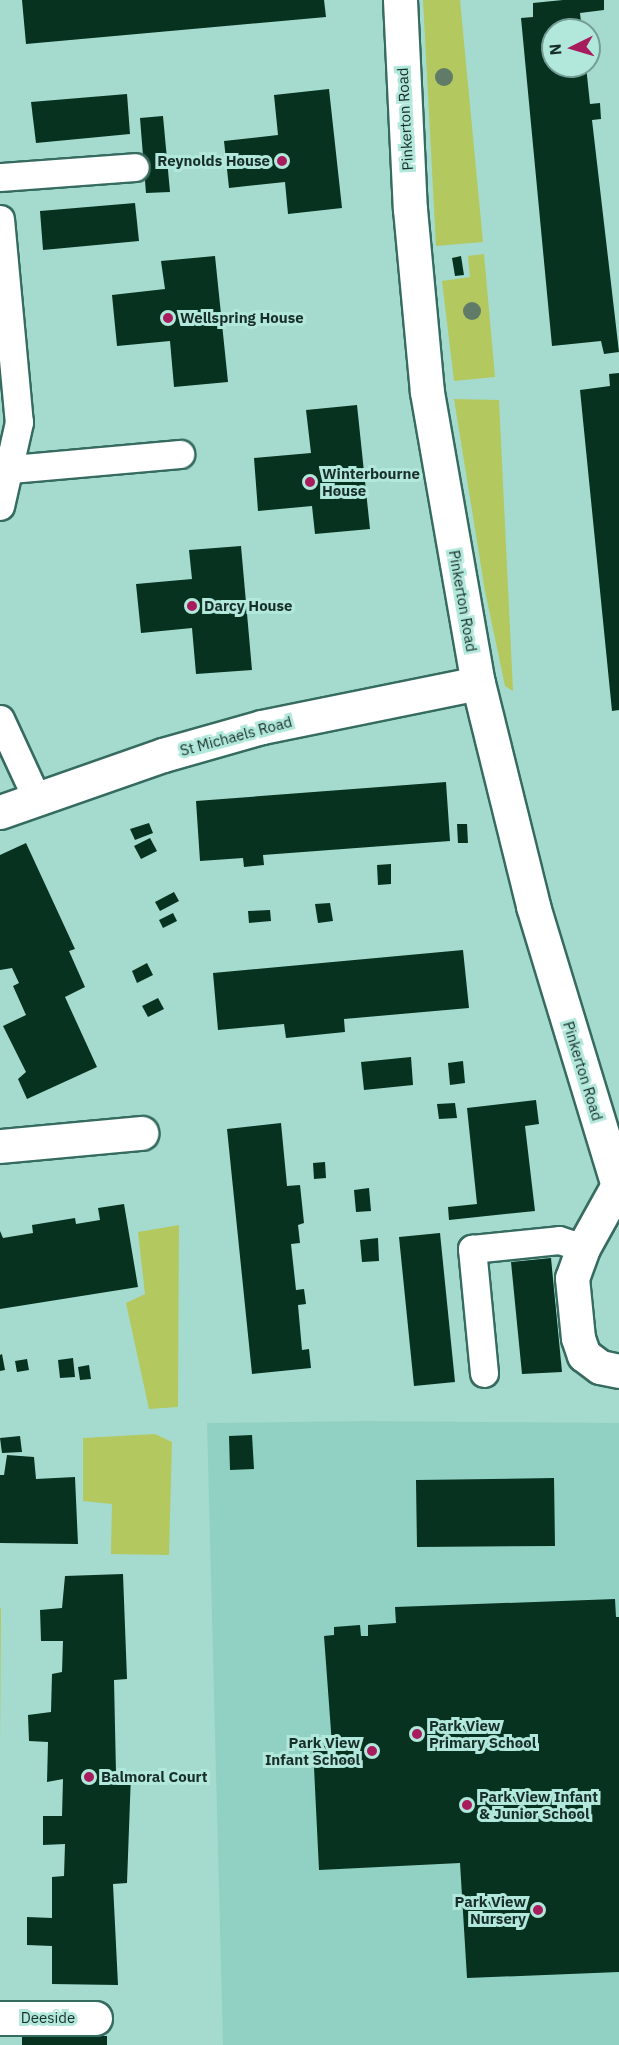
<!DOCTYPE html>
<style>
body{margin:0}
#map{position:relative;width:619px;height:2045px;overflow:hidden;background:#a4dbce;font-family:"IBM Plex Sans",sans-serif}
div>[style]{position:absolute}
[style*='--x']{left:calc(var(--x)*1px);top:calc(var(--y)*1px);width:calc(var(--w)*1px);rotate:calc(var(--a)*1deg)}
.built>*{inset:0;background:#91d1c3}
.green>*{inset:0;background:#b3c85f}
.building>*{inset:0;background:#07321f}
.roads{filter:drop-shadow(2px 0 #366b60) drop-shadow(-2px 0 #366b60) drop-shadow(0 2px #366b60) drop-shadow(0 -2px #366b60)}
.lane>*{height:27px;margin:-13.5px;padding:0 13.5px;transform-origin:13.5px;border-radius:13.5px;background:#fff}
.street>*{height:33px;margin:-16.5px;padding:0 16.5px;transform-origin:16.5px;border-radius:16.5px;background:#fff}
.trees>*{width:18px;height:18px;margin:-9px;border-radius:50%;background:#607b68}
.dots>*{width:16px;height:16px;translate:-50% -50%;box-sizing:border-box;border:3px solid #b1e8db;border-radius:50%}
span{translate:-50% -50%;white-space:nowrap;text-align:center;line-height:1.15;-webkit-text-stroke:6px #b1e8db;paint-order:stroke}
.street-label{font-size:15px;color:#182e29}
.poi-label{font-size:15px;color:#182e29;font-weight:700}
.right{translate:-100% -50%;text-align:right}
.left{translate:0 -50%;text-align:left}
.north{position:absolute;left:541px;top:18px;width:60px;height:60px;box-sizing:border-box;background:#b1e8db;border:2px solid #749e94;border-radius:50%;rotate:265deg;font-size:16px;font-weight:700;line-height:24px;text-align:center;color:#182e29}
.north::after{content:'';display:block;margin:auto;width:21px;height:27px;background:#a81c5e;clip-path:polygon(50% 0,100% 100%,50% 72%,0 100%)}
</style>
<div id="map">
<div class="built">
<div style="clip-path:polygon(368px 1421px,619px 1423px,619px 2045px,223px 2045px,207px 1423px)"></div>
</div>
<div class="green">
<div style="clip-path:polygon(423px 0,460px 0,483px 242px,436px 246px)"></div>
<div style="clip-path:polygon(484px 254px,495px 377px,454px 381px,442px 281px,470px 277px,468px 256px)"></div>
<div style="clip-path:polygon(454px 399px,499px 400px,513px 691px,505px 686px,485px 591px)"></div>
<div style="clip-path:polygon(179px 1225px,178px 1407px,149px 1409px,126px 1303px,145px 1294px,138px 1232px)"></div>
<div style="clip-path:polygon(155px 1434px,172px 1442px,169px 1555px,111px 1554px,112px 1504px,83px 1501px,83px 1438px)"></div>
<div style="clip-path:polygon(1px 1608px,1px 1750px,0 1609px)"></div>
</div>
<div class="building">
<div style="clip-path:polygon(22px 0,324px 0,326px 17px,26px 44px)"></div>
<div style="clip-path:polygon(563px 0,604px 0,604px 10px,580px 13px,582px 30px,553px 30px,553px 66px,586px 66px,590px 104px,600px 103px,601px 119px,592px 120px,619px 352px,604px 354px,601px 341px,552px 346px,521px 18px,533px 17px,533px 3px)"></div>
<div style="clip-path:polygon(329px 89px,342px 208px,288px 214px,285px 182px,229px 188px,224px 141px,278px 135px,274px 95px)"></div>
<div style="clip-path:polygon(127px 94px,130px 134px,36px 143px,31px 102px)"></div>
<div style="clip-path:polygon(163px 116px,170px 192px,146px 193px,140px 118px)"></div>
<div style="clip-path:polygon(135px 203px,139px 241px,43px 250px,40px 211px)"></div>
<div style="clip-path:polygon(215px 256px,228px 382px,174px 387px,170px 341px,117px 346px,112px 295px,165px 289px,161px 261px)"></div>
<div style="clip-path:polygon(461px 256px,464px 275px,455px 276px,452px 258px)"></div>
<div style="clip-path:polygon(619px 373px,619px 710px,612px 711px,580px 390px,610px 386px,609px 374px)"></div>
<div style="clip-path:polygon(357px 405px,370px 529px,315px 534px,312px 506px,258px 511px,254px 458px,311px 453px,306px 410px)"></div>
<div style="clip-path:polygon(241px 546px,252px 670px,196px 674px,192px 628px,141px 633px,136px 584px,192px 579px,189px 550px)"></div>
<div style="clip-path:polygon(446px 782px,450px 841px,263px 855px,264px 865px,244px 867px,243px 858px,200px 861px,196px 801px)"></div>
<div style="clip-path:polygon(149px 823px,153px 833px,135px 840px,130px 829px)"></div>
<div style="clip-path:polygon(457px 824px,467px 824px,468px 843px,458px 843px)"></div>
<div style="clip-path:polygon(150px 838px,157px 851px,141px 859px,134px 846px)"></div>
<div style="clip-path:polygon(26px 843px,75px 949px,69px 951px,85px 987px,65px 997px,97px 1067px,27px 1099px,18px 1079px,26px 1072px,3px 1026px,26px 1015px,13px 986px,19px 983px,12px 968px,0 970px,0 855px)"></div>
<div style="clip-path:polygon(391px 864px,391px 884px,378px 885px,377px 865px)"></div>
<div style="clip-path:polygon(174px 892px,179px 901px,160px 911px,155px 902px)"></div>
<div style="clip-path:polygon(330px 903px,333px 921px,318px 923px,315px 904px)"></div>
<div style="clip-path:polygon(270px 910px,271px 921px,249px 923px,248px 911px)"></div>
<div style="clip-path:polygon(173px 913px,177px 921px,163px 928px,159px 920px)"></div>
<div style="clip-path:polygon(463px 950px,469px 1008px,344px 1019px,345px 1032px,286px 1038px,284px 1024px,218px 1030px,213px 973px)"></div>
<div style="clip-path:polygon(147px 963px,153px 975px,137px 983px,132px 971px)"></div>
<div style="clip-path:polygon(158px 998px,164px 1009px,148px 1017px,142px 1006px)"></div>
<div style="clip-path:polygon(411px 1057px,413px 1085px,364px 1090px,361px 1062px)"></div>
<div style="clip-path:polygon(463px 1061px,465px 1083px,450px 1085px,448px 1063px)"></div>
<div style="clip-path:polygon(536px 1100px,539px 1124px,525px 1126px,535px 1211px,449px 1220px,448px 1207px,477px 1204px,467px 1108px)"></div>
<div style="clip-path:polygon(455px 1103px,457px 1118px,439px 1119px,437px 1104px)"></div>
<div style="clip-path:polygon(281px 1123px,287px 1186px,300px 1185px,304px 1223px,298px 1225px,300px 1243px,291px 1244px,296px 1290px,304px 1289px,306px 1304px,298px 1305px,302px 1350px,309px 1349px,311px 1368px,252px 1374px,227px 1129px)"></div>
<div style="clip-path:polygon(325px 1162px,326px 1178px,314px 1179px,313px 1163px)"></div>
<div style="clip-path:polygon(369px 1188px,371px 1211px,356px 1212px,354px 1190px)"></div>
<div style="clip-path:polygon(124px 1204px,138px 1287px,0 1309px,0 1231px,3px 1238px,33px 1233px,32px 1225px,75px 1218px,76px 1224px,100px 1220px,98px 1208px)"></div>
<div style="clip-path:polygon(440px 1233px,455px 1382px,414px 1386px,399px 1237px)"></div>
<div style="clip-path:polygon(378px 1238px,379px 1261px,362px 1262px,360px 1240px)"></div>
<div style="clip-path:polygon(551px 1258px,562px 1372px,522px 1374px,511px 1262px)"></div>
<div style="clip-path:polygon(2px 1354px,5px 1370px,0 1371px,0 1355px)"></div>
<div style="clip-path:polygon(73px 1358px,75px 1377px,60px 1378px,58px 1360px)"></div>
<div style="clip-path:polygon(27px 1359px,29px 1370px,17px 1372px,15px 1361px)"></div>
<div style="clip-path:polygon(89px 1365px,91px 1379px,80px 1380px,78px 1367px)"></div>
<div style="clip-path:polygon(252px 1435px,254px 1469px,230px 1470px,229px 1436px)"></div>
<div style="clip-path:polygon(20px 1436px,22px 1452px,2px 1453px,0 1438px)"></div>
<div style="clip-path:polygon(7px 1455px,34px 1457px,36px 1479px,75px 1477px,78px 1544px,0 1543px,0 1475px,4px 1475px)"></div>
<div style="clip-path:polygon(554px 1478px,555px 1546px,417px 1547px,416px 1480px)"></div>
<div style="clip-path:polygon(123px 1574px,127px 1679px,114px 1680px,116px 1773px,131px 1774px,127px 1883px,113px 1884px,118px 1985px,52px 1984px,52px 1946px,27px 1945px,27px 1917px,52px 1918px,52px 1877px,64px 1876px,65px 1844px,43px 1845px,43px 1816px,62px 1816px,63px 1779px,47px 1782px,48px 1742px,29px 1741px,28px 1715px,51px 1712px,52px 1674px,62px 1672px,63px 1641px,41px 1641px,40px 1610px,62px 1608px,65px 1576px)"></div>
<div style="clip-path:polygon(615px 1599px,616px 1617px,619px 1617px,619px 1972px,467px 1978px,460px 1863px,319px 1870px,313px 1747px,332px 1745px,324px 1636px,334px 1635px,334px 1627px,360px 1625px,361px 1636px,368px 1636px,368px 1625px,396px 1623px,395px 1607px)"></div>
<div style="clip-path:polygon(22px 2035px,107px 2036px,107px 2045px,22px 2045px)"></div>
</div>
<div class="roads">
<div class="lane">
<div style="--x:0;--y:177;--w:135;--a:-4.2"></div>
<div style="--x:0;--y:219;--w:204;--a:84.7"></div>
<div style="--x:19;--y:422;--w:86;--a:102.7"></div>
<div style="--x:0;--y:470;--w:181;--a:-5.1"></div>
<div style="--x:0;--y:719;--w:86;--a:65.2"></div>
<div style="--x:484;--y:1373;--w:125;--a:-95.5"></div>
<div style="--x:472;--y:1249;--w:87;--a:-5.9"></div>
<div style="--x:559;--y:1240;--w:25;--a:18"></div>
</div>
<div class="street">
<div style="--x:400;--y:0;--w:209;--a:87.3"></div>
<div style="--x:410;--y:209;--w:184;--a:84.7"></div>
<div style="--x:427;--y:392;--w:295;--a:80.1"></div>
<div style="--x:478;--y:683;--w:230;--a:76.1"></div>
<div style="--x:533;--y:906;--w:292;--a:73.1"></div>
<div style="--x:0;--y:812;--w:173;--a:-19.3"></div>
<div style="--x:163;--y:755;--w:103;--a:-15.8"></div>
<div style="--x:262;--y:727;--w:220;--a:-11.5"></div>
<div style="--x:0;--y:1146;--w:142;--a:-5.3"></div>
<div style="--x:619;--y:1188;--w:3;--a:-108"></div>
<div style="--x:618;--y:1185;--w:72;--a:119.1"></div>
<div style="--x:583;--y:1248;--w:32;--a:110"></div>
<div style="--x:572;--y:1278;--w:60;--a:84.3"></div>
<div style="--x:578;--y:1338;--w:18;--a:71"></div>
<div style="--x:584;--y:1355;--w:20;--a:37"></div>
<div style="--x:600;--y:1367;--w:19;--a:12"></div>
<div style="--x:0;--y:2018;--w:95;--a:0"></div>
</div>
</div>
<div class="trees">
<div style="left:444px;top:77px"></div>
<div style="left:472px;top:311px"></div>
</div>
<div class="dots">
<div style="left:282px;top:161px;background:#a81c5e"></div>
<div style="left:168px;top:318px;background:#a81c5e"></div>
<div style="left:310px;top:482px;background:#a81c5e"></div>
<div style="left:192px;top:606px;background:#a81c5e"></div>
<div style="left:417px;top:1734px;background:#a81c5e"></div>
<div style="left:372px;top:1751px;background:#a81c5e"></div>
<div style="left:89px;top:1777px;background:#a81c5e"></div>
<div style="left:467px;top:1805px;background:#a81c5e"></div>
<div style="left:538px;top:1910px;background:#a81c5e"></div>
</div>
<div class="street-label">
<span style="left:405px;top:119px;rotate:-93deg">Pinkerton Road</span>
<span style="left:463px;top:601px;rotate:80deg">Pinkerton Road</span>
<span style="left:236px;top:736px;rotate:-15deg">St Michaels Road</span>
<span style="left:583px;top:1071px;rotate:73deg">Pinkerton Road</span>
<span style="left:48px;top:2018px">Deeside</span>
</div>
<div class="poi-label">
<span class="right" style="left:270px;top:161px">Reynolds House</span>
<span class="left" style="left:180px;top:318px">Wellspring House</span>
<span class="left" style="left:322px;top:482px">Winterbourne<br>House</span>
<span class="left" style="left:204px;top:606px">Darcy House</span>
<span class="left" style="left:429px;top:1734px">Park View<br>Primary School</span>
<span class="right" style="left:360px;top:1751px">Park View<br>Infant School</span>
<span class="left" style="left:101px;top:1777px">Balmoral Court</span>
<span class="left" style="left:479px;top:1805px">Park View Infant<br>&amp; Junior School</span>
<span class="right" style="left:526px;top:1910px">Park View<br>Nursery</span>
</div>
<div class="north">N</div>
</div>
